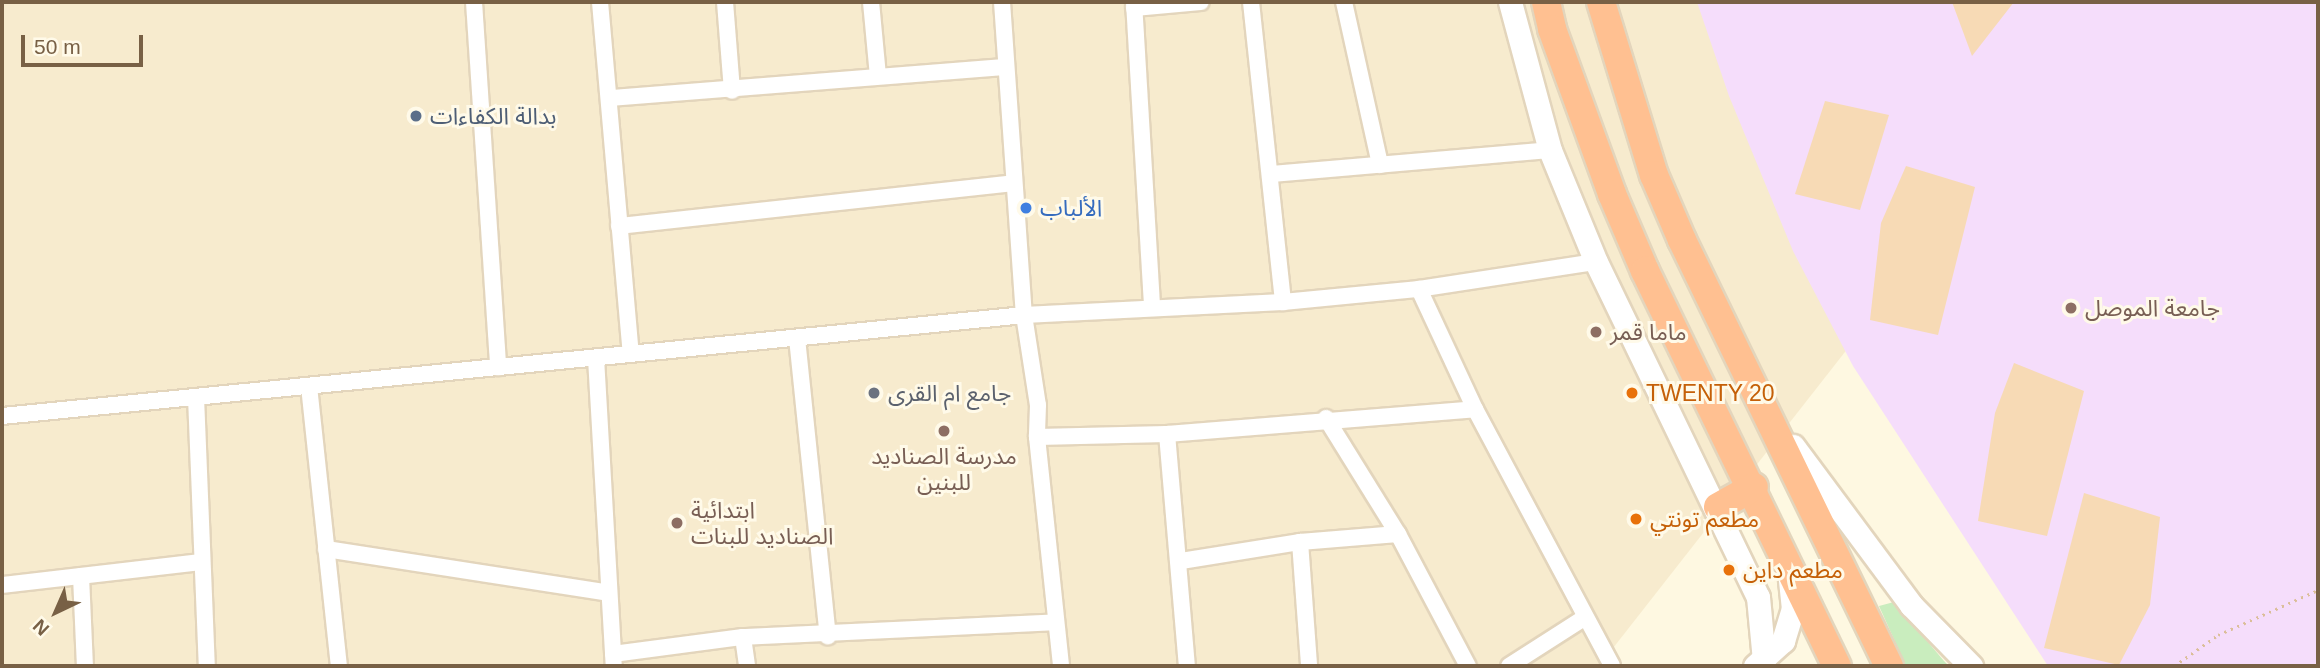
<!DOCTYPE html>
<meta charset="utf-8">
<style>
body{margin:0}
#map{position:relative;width:2320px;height:668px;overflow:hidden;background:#fef8e1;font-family:Arial,"Noto Sans Arabic",sans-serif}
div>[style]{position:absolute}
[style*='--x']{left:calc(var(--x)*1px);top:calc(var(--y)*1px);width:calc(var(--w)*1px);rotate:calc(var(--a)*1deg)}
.residential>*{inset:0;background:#f7ebce}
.education>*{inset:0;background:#f5ddfb}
.green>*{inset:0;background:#c9edbe}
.building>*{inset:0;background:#f7dab5}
.path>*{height:2.5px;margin-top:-1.25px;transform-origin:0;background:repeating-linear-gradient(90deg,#dbbe99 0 2px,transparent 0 7px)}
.roads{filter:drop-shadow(2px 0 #e3d5bc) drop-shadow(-2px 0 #e3d5bc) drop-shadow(0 2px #e3d5bc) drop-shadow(0 -2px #e3d5bc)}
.street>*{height:16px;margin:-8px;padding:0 8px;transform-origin:8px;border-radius:8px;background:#fff}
.secondary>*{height:23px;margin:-11.5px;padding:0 11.5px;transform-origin:11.5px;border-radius:11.5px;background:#fff}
.highway>*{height:28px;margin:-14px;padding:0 14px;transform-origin:14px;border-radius:14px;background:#ffc091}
.dots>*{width:19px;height:19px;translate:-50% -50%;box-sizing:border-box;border:4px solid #fffae9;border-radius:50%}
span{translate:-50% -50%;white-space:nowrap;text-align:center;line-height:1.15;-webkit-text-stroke:6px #fffae9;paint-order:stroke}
.service-label{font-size:23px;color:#4e5e75}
.left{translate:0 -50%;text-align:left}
.shop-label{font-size:23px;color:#366cbe}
.education-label{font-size:23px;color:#785e54}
.worship-label{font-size:23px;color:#5b616d}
.food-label{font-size:23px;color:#c56008}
.frame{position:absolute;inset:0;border:4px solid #786045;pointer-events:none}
.north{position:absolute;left:21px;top:577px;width:70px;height:70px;-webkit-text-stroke:5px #fffae9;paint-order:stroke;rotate:224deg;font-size:19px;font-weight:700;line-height:28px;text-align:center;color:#786045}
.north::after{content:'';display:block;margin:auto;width:24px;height:32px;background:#786045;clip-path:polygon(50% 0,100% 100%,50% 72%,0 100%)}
.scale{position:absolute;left:21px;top:35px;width:122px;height:32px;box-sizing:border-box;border:4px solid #786045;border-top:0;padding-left:9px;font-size:21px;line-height:24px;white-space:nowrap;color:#786045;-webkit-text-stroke:5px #fffae9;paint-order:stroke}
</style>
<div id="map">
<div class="residential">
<div style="clip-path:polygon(2px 2px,1737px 2px,1870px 320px,1599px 666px,2px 666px)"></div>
</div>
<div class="education">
<div style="clip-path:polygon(1697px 2px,2318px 2px,2318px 666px,2048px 666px,1853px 366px,1793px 251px,1729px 96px)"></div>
</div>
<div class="green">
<div style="clip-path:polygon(1894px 602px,1944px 661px,1949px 666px,1906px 666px,1879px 606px)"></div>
</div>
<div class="building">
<div style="clip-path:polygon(1952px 2px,2014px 2px,1972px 56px)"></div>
<div style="clip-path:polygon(1825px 101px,1889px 115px,1860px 210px,1795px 194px)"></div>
<div style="clip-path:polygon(1906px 166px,1975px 187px,1938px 335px,1870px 320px,1881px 223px)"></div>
<div style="clip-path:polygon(2014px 363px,2084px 391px,2047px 536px,1978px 521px,1995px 413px)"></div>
<div style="clip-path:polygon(2084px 493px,2160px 517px,2150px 605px,2119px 665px,2044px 648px)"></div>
</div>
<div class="path">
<div style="--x:2174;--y:666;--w:54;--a:-35.2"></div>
<div style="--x:2218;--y:635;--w:110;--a:-24.2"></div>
</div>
<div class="roads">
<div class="street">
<div style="--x:474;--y:2;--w:366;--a:86.2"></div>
<div style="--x:600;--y:2;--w:353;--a:85"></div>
<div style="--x:725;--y:2;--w:89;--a:85.5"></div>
<div style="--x:871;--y:2;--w:74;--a:84.6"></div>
<div style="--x:1002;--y:2;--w:314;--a:86"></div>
<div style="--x:1024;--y:315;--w:91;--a:81.2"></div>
<div style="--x:1038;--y:405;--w:32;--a:92"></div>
<div style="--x:1037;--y:437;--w:230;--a:84"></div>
<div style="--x:1134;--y:2;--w:305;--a:86.6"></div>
<div style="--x:1251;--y:2;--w:302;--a:83.9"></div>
<div style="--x:1344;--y:2;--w:167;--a:77.5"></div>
<div style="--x:1134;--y:8;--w:67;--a:-5.1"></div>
<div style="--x:611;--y:98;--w:396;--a:-4.5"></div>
<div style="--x:1271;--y:174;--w:280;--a:-4.9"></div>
<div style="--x:619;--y:226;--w:396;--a:-6.2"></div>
<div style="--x:1419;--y:289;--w:132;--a:65"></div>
<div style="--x:1475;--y:409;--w:291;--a:61.9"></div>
<div style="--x:797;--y:338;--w:300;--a:84.1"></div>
<div style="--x:596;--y:358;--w:309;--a:86.7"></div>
<div style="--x:309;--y:386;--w:282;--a:83.9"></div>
<div style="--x:196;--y:397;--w:269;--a:87.7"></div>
<div style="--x:2;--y:416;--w:1027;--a:-5.64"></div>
<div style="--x:1024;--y:315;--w:259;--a:-2.9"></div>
<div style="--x:1283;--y:302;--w:137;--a:-5.5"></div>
<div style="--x:1419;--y:289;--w:179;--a:-8.7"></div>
<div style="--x:1326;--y:418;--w:137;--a:58.2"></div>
<div style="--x:1398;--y:534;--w:149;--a:62.1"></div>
<div style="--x:1167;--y:434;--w:233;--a:85.1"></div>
<div style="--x:1037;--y:437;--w:130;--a:-1.3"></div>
<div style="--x:1167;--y:434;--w:309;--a:-4.6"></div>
<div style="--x:1300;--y:542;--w:124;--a:85.8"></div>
<div style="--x:326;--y:549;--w:286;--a:8.8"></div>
<div style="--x:1181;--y:561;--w:121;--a:-9.1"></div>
<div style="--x:1300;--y:542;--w:98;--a:-4.7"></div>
<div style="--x:81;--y:576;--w:90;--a:87.5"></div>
<div style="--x:2;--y:585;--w:201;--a:-6.6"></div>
<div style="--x:743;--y:637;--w:29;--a:82"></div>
<div style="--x:613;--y:654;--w:131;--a:-7.5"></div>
<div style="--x:743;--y:637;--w:313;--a:-2.7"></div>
<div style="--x:1509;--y:666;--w:89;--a:-32.6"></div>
</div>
<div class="secondary">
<div style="--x:1510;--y:2;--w:153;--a:74.9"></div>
<div style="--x:1550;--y:150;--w:121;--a:67.7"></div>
<div style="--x:1596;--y:262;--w:372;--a:64.2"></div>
<div style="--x:1758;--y:597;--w:63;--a:84.6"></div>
<div style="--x:1793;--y:446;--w:198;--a:53.4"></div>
<div style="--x:1911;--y:605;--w:86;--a:45.5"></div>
<div style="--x:1755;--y:666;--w:38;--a:-42"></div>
<div style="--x:1783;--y:641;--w:34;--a:-73"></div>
<div style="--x:1793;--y:609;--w:31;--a:-96"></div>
</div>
<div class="highway">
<div style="--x:1546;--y:2;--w:28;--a:77"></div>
<div style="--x:1552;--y:29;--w:176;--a:70"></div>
<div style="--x:1612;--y:194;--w:84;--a:66.8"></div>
<div style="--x:1645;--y:271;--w:439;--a:64.1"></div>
<div style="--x:1601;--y:2;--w:181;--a:73"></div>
<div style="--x:1654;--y:175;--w:71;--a:66.7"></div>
<div style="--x:1682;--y:240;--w:474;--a:64.1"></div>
<div style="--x:1718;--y:507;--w:41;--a:-29.1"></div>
</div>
</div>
<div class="dots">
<div style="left:416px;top:116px;background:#5c6f8a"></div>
<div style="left:1026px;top:208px;background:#3f7fe0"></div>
<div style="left:2071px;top:308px;background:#8d6e63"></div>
<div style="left:1596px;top:332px;background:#8d6e63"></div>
<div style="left:874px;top:393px;background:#6b7280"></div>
<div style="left:1632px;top:393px;background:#e8710a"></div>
<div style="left:944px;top:431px;background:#8d6e63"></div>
<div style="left:1636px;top:519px;background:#e8710a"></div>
<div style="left:677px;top:523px;background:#8d6e63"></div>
<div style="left:1729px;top:570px;background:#e8710a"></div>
</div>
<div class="service-label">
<span class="left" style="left:430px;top:116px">بدالة الكفاءات</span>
</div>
<div class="shop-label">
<span class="left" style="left:1040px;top:208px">الألباب</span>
</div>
<div class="education-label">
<span class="left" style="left:2085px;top:308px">جامعة الموصل</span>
<span class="left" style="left:1610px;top:332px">ماما قمر</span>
<span style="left:944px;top:469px">مدرسة الصناديد<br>للبنين</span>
<span class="left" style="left:691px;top:523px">ابتدائية<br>الصناديد للبنات</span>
</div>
<div class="worship-label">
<span class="left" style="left:888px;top:393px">جامع ام القرى</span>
</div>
<div class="food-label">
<span class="left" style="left:1646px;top:393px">TWENTY 20</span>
<span class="left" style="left:1650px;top:519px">مطعم تونتي</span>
<span class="left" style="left:1743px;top:570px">مطعم داين</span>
</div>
<div class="frame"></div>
<div class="north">N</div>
<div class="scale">50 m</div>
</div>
